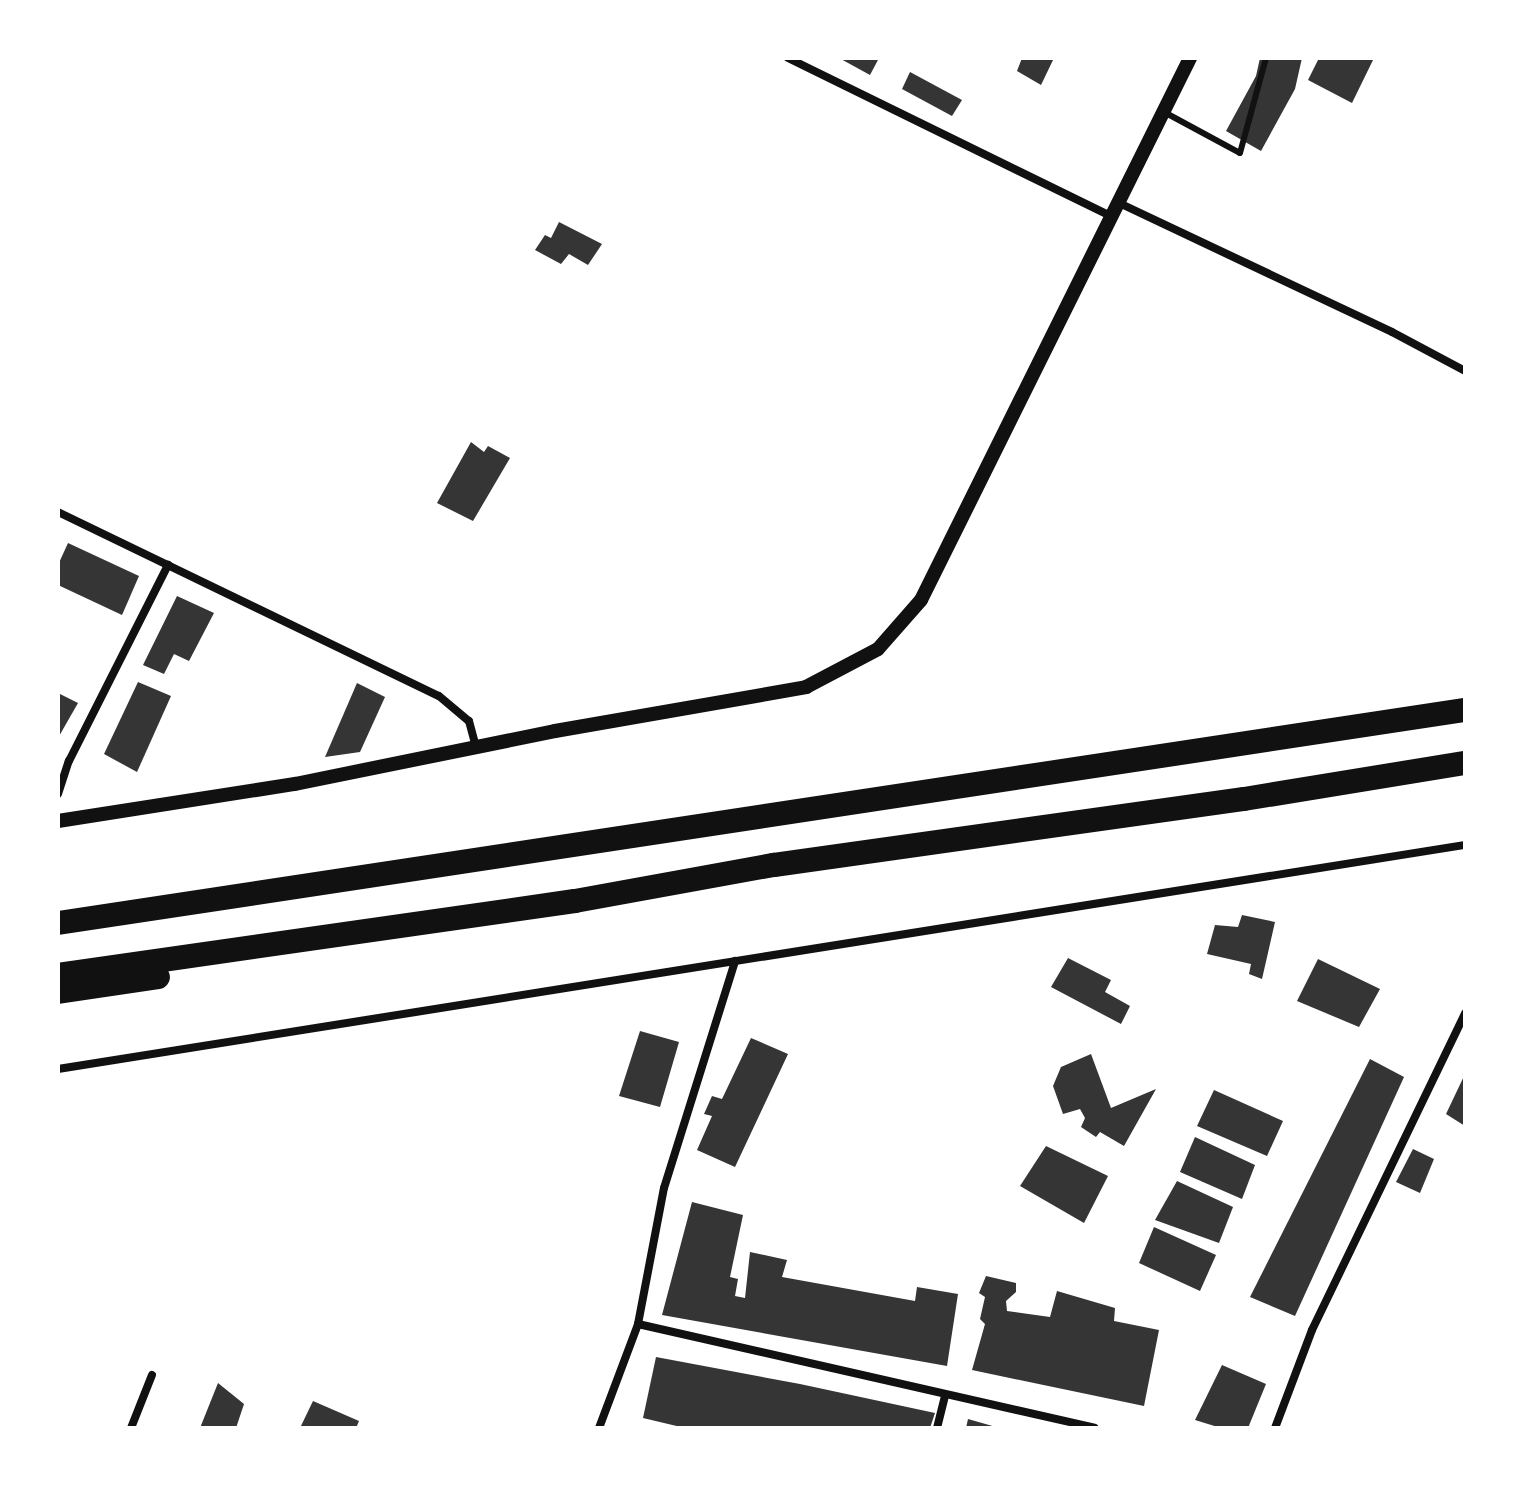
<!DOCTYPE html>
<style>
body{margin:0}
#map{position:relative;width:1523px;height:1486px;overflow:hidden;background:#fff;font-family:"PT Serif",serif}
div>[style]{position:absolute}
[style*='--x']{left:calc(var(--x)*1px);top:calc(var(--y)*1px);width:calc(var(--w)*1px);rotate:calc(var(--a)*1deg)}
.building>*{inset:0;background:#353535}
.service>*{height:6px;margin:-3px;padding:0 3px;transform-origin:3px;border-radius:3px;background:#111}
.minor>*{height:8px;margin:-4px;padding:0 4px;transform-origin:4px;border-radius:4px;background:#111}
.tertiary>*{height:14px;margin:-7px;padding:0 7px;transform-origin:7px;border-radius:7px;background:#111}
.motorway>*{height:24px;margin:-12px;padding:0 12px;transform-origin:12px;border-radius:12px;background:#111}
span{translate:-50% -50%;white-space:nowrap;text-align:center;line-height:1.15;-webkit-text-stroke:8px #fff;paint-order:stroke}
.frame{position:absolute;inset:0;border:60px solid #fff;pointer-events:none}
</style>
<div id="map">
<div class="building">
<div style="clip-path:polygon(839px 58px,879px 58px,870px 75px)"></div>
<div style="clip-path:polygon(1022px 58px,1054px 58px,1041px 85px,1017px 71px)"></div>
<div style="clip-path:polygon(1260px 58px,1302px 58px,1295px 89px,1261px 151px,1226px 131px,1256px 76px)"></div>
<div style="clip-path:polygon(1319px 58px,1374px 58px,1352px 103px,1308px 80px)"></div>
<div style="clip-path:polygon(910px 72px,962px 100px,952px 116px,902px 89px)"></div>
<div style="clip-path:polygon(559px 222px,602px 244px,588px 265px,569px 254px,561px 264px,535px 250px,545px 235px,551px 238px)"></div>
<div style="clip-path:polygon(471px 442px,484px 452px,488px 446px,510px 458px,473px 521px,437px 503px)"></div>
<div style="clip-path:polygon(68px 543px,139px 576px,122px 615px,58px 585px,58px 565px)"></div>
<div style="clip-path:polygon(177px 596px,214px 613px,189px 661px,174px 654px,164px 674px,143px 665px)"></div>
<div style="clip-path:polygon(138px 682px,171px 696px,137px 772px,104px 754px)"></div>
<div style="clip-path:polygon(357px 683px,385px 697px,360px 752px,325px 757px)"></div>
<div style="clip-path:polygon(58px 693px,78px 703px,58px 738px)"></div>
<div style="clip-path:polygon(1242px 915px,1275px 922px,1262px 979px,1249px 974px,1251px 964px,1207px 954px,1215px 925px,1238px 927px)"></div>
<div style="clip-path:polygon(1068px 958px,1111px 980px,1105px 992px,1130px 1006px,1121px 1024px,1051px 987px)"></div>
<div style="clip-path:polygon(1318px 959px,1380px 989px,1359px 1027px,1297px 1001px)"></div>
<div style="clip-path:polygon(640px 1031px,679px 1042px,660px 1107px,619px 1096px)"></div>
<div style="clip-path:polygon(751px 1038px,788px 1054px,735px 1167px,697px 1150px,712px 1116px,704px 1114px,712px 1096px,722px 1099px)"></div>
<div style="clip-path:polygon(1091px 1054px,1111px 1108px,1156px 1089px,1124px 1146px,1100px 1132px,1096px 1137px,1081px 1127px,1085px 1118px,1080px 1109px,1063px 1114px,1053px 1086px,1061px 1067px)"></div>
<div style="clip-path:polygon(1370px 1059px,1404px 1077px,1295px 1316px,1250px 1297px)"></div>
<div style="clip-path:polygon(1465px 1074px,1465px 1126px,1446px 1114px)"></div>
<div style="clip-path:polygon(1214px 1090px,1283px 1121px,1267px 1156px,1197px 1126px)"></div>
<div style="clip-path:polygon(1195px 1137px,1255px 1165px,1242px 1199px,1180px 1172px)"></div>
<div style="clip-path:polygon(1046px 1146px,1108px 1176px,1084px 1223px,1020px 1186px)"></div>
<div style="clip-path:polygon(1413px 1149px,1434px 1159px,1420px 1193px,1396px 1182px)"></div>
<div style="clip-path:polygon(1177px 1181px,1233px 1207px,1219px 1243px,1155px 1220px)"></div>
<div style="clip-path:polygon(692px 1202px,743px 1215px,730px 1277px,738px 1279px,735px 1296px,745px 1298px,750px 1252px,787px 1260px,782px 1277px,915px 1301px,917px 1287px,958px 1294px,947px 1366px,662px 1315px)"></div>
<div style="clip-path:polygon(1154px 1227px,1216px 1255px,1200px 1291px,1139px 1263px)"></div>
<div style="clip-path:polygon(986px 1276px,1016px 1283px,1016px 1292px,1006px 1301px,1007px 1311px,1050px 1317px,1057px 1291px,1115px 1308px,1114px 1321px,1159px 1330px,1144px 1406px,972px 1370px,985px 1324px,980px 1319px,985px 1297px,979px 1293px)"></div>
<div style="clip-path:polygon(656px 1357px,800px 1384px,935px 1413px,930px 1428px,685px 1428px,643px 1418px)"></div>
<div style="clip-path:polygon(1222px 1365px,1266px 1384px,1248px 1428px,1221px 1428px,1195px 1420px)"></div>
<div style="clip-path:polygon(218px 1383px,244px 1404px,236px 1428px,200px 1428px)"></div>
<div style="clip-path:polygon(313px 1401px,359px 1421px,356px 1428px,300px 1428px)"></div>
<div style="clip-path:polygon(968px 1419px,996px 1427px,996px 1428px,966px 1428px)"></div>
</div>
<div class="service">
<div style="--x:1164;--y:112;--w:86;--a:28.3"></div>
<div style="--x:1240;--y:153;--w:98;--a:-74.7"></div>
</div>
<div class="minor">
<div style="--x:788;--y:58;--w:359;--a:26.1"></div>
<div style="--x:1117;--y:202;--w:304;--a:25.3"></div>
<div style="--x:1392;--y:332;--w:83;--a:28.1"></div>
<div style="--x:58;--y:512;--w:423;--a:25.8"></div>
<div style="--x:439;--y:696;--w:39;--a:40"></div>
<div style="--x:469;--y:721;--w:28;--a:75"></div>
<div style="--x:58;--y:794;--w:35;--a:-72"></div>
<div style="--x:69;--y:761;--w:220;--a:-63.2"></div>
<div style="--x:58;--y:1069;--w:1425;--a:-9.05"></div>
<div style="--x:638;--y:1324;--w:468;--a:12.8"></div>
<div style="--x:131;--y:1428;--w:57;--a:-68.4"></div>
<div style="--x:599;--y:1428;--w:111;--a:-69.4"></div>
<div style="--x:638;--y:1324;--w:138;--a:-79.2"></div>
<div style="--x:664;--y:1188;--w:238;--a:-72.6"></div>
<div style="--x:937;--y:1428;--w:34;--a:-76"></div>
<div style="--x:1275;--y:1428;--w:105;--a:-69.3"></div>
<div style="--x:1312;--y:1330;--w:352;--a:-64.2"></div>
</div>
<div class="tertiary">
<div style="--x:58;--y:821;--w:240;--a:-8.9"></div>
<div style="--x:295;--y:784;--w:265;--a:-11.5"></div>
<div style="--x:555;--y:731;--w:255;--a:-9.9"></div>
<div style="--x:806;--y:687;--w:81;--a:-27.8"></div>
<div style="--x:878;--y:649;--w:65;--a:-48.7"></div>
<div style="--x:921;--y:600;--w:605;--a:-63.6"></div>
</div>
<div class="motorway">
<div style="--x:58;--y:923;--w:1423;--a:-8.61"></div>
<div style="--x:58;--y:975;--w:522;--a:-8.15"></div>
<div style="--x:575;--y:901;--w:202;--a:-10.3"></div>
<div style="--x:774;--y:865;--w:475;--a:-8"></div>
<div style="--x:1244;--y:799;--w:224;--a:-9.3"></div>
<div style="--x:58;--y:992;--w:101;--a:-8.5"></div>
</div>
<div class="frame"></div>
</div>
